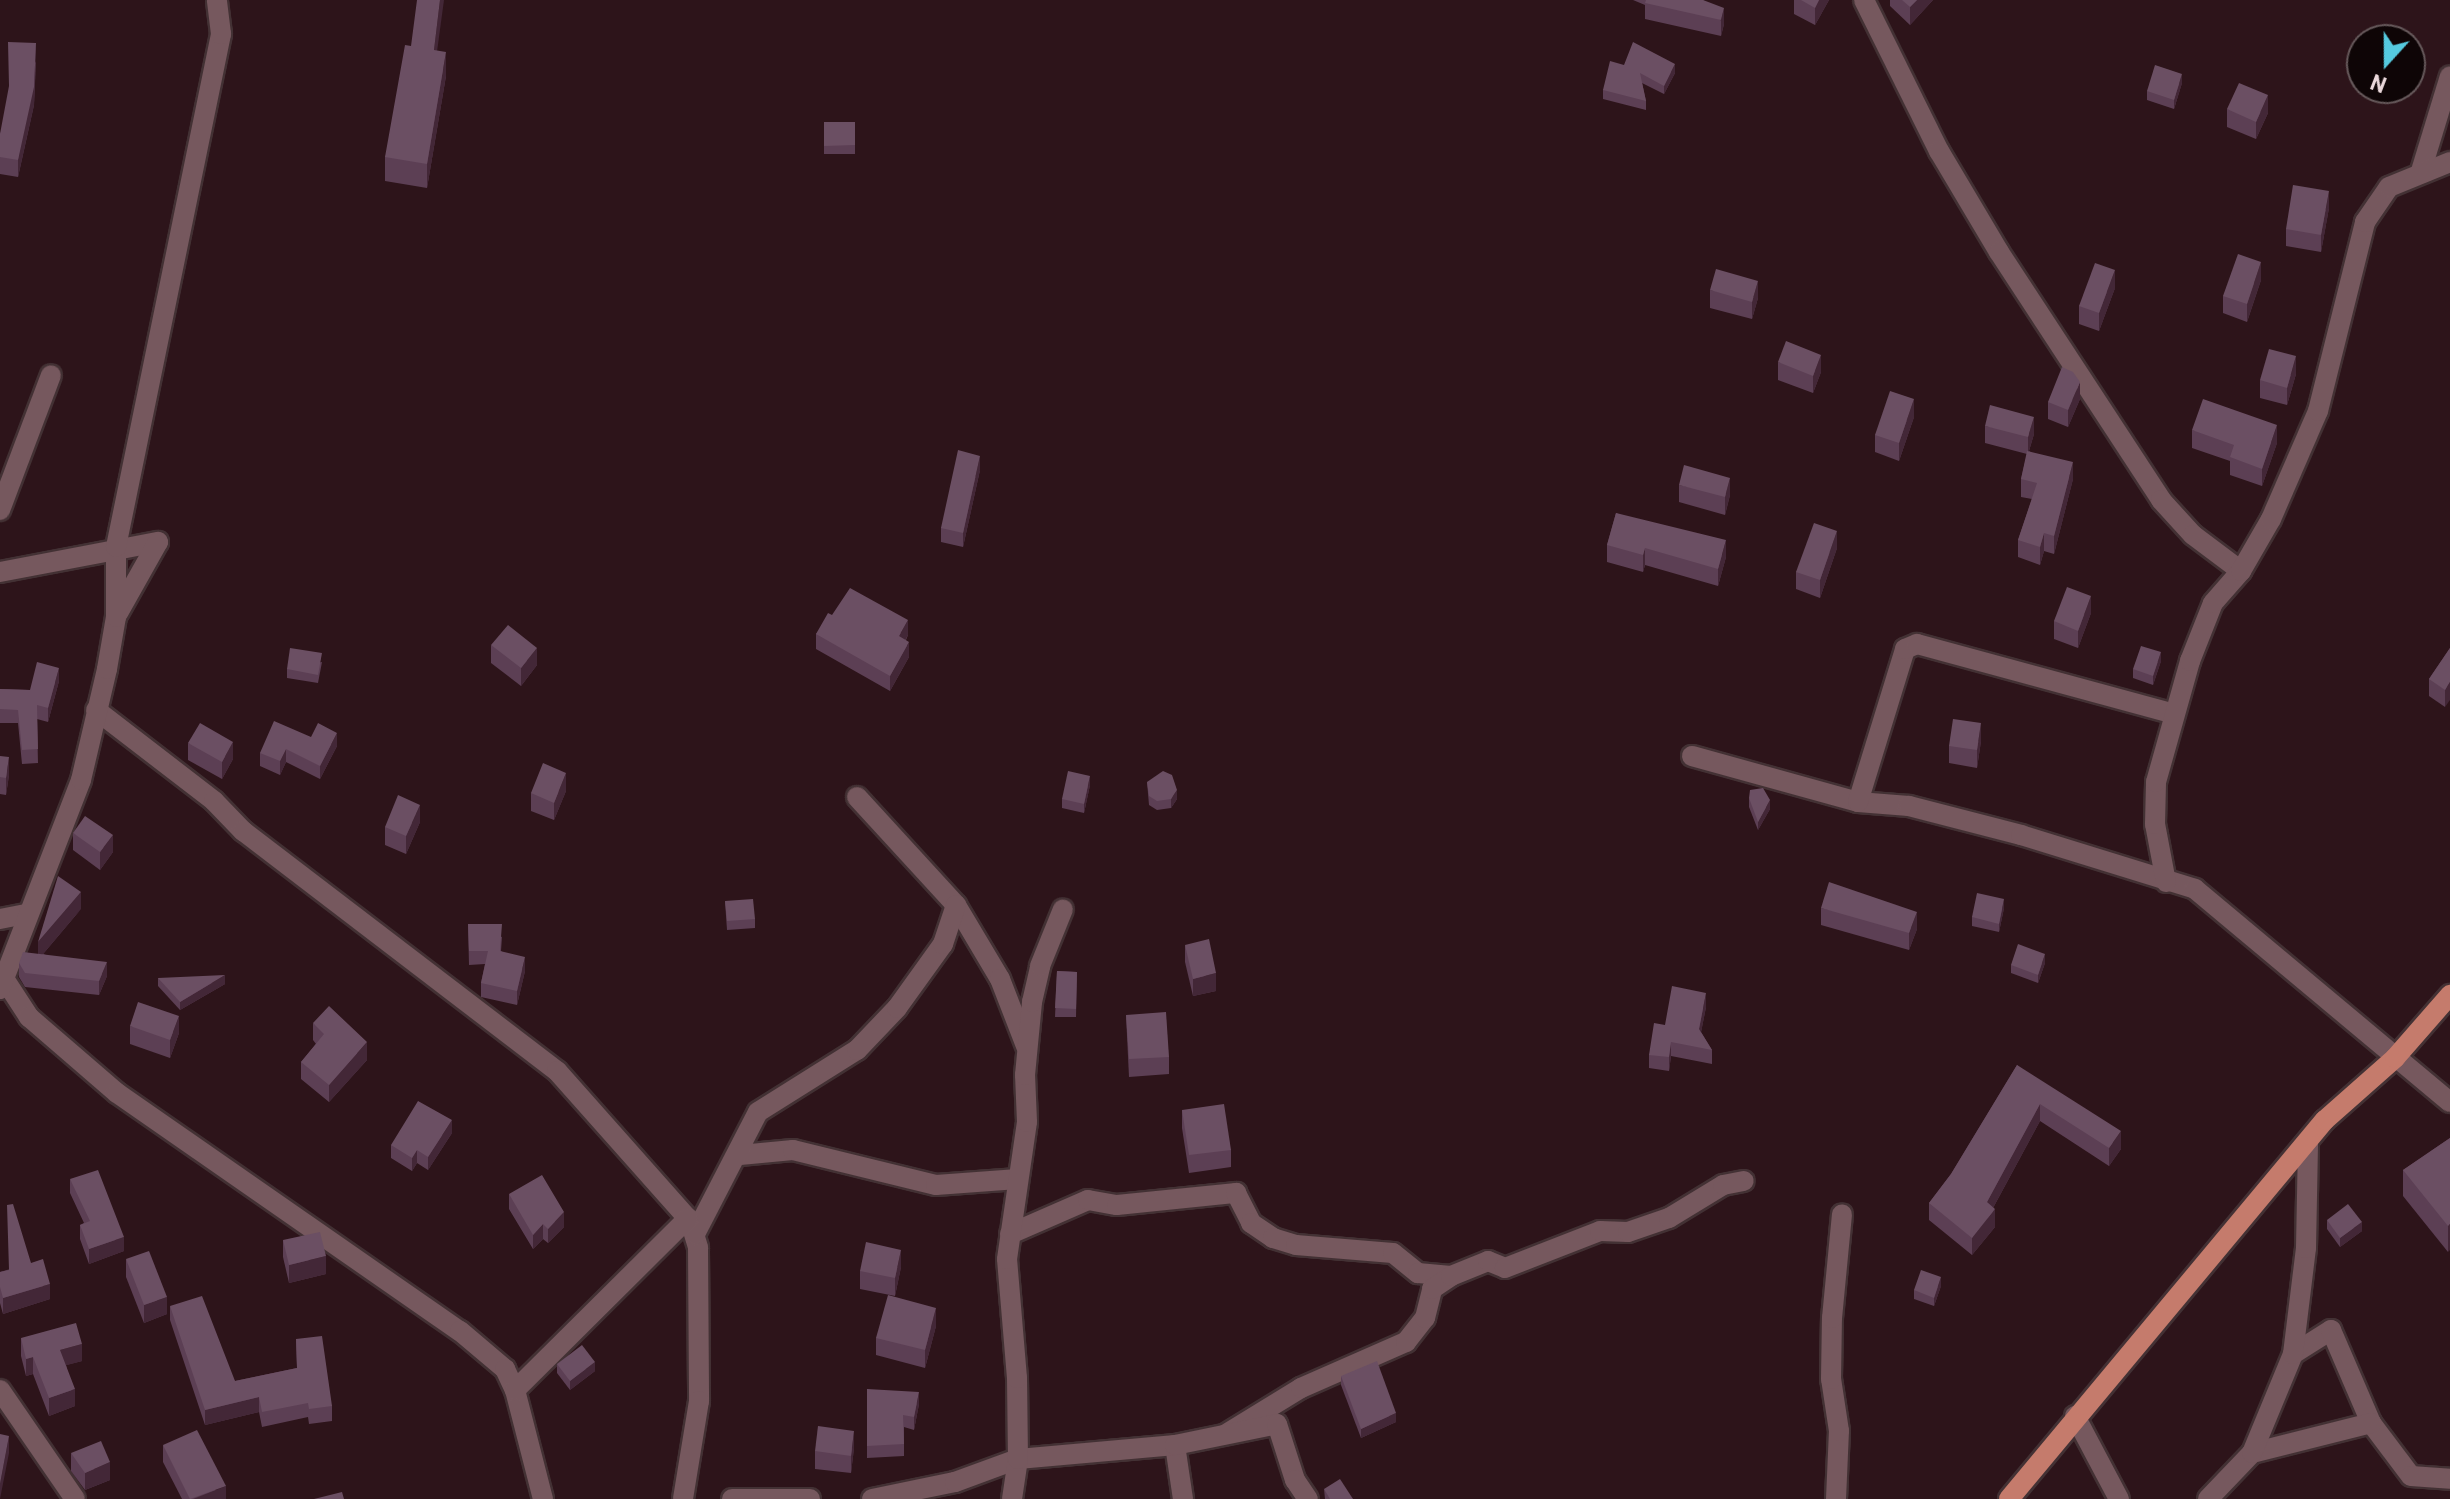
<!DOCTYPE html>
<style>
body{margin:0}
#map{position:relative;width:2450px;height:1499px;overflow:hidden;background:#2d141a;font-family:Barlow,sans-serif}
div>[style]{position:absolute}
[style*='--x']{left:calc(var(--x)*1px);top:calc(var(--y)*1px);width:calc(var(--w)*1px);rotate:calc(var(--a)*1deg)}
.roads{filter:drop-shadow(2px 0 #433134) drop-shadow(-2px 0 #433134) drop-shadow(0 2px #433134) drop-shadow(0 -2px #433134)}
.minor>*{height:20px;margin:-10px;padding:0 10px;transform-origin:10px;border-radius:10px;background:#76585e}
.major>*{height:20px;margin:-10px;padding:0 10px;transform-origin:10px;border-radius:10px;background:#c57b6c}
.wall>*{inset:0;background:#5c3f54}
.shaded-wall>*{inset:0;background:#432737}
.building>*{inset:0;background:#6b4f63}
span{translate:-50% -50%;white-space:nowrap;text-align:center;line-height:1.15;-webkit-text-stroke:6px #0e0506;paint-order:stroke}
.north{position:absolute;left:2346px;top:24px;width:80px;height:80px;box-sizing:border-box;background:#0e0506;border:2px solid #66595b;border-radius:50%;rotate:201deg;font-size:22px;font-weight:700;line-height:32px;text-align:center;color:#ead8db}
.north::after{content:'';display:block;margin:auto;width:28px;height:36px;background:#55cadf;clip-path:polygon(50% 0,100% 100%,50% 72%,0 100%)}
</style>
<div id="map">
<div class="roads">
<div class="minor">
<div style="--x:1864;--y:0;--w:169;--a:63.6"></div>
<div style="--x:1939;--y:151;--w:117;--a:59.3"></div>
<div style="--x:1999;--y:252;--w:296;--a:56.8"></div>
<div style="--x:2161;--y:500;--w:47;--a:47.6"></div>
<div style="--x:2193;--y:535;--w:60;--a:36.9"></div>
<div style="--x:2421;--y:171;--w:99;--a:-73"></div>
<div style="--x:0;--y:510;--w:144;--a:-69.3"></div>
<div style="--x:0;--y:572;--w:161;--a:-10.8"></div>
<div style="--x:118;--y:613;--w:81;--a:-60.6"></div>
<div style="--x:96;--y:710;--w:149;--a:37.6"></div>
<div style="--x:214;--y:801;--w:42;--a:46"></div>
<div style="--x:243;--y:831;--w:395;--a:37.4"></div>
<div style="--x:557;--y:1071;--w:200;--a:48.4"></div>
<div style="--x:690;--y:1221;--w:28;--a:73"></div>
<div style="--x:698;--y:1248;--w:153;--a:89.6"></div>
<div style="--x:699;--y:1401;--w:99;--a:99.3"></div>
<div style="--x:1692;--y:756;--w:172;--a:15.5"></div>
<div style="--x:1858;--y:802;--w:51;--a:4.5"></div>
<div style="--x:1909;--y:806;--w:116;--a:14.5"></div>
<div style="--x:2021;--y:835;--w:182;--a:17.2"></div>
<div style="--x:2195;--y:889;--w:332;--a:39.9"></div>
<div style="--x:857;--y:797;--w:147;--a:47.5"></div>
<div style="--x:956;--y:905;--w:86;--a:59.3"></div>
<div style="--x:1000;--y:979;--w:72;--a:68.8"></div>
<div style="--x:1858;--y:802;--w:160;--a:-72.9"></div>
<div style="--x:1905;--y:649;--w:13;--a:-23"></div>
<div style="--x:1917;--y:644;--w:266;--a:15.2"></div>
<div style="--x:2166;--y:882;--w:59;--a:-100.7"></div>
<div style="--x:2155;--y:824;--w:42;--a:-88.6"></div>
<div style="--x:2156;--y:782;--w:126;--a:-74.3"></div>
<div style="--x:2190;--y:661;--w:62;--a:-68.4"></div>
<div style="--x:2213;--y:603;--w:43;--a:-48.8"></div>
<div style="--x:2241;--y:571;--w:60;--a:-60"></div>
<div style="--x:2271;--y:519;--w:118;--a:-66.5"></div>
<div style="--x:2318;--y:411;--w:195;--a:-76"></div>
<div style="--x:2365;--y:222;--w:42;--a:-55.6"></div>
<div style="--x:2389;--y:187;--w:66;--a:-22.3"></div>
<div style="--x:0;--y:919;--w:26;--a:-11"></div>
<div style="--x:3;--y:977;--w:48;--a:57"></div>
<div style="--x:29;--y:1017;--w:116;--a:40.8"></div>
<div style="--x:117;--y:1093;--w:417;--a:34.8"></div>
<div style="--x:460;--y:1331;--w:59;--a:40.2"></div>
<div style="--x:505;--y:1369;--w:23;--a:65"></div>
<div style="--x:515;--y:1390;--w:113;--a:75.6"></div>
<div style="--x:0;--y:989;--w:224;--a:-68.8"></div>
<div style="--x:81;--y:780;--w:114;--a:-76.8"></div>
<div style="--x:107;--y:669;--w:53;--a:-80.2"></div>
<div style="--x:116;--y:617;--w:70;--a:-90"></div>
<div style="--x:116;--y:547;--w:524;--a:-78.43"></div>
<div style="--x:221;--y:34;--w:34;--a:-97"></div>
<div style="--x:740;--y:1155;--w:53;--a:-5.4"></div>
<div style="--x:793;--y:1150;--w:147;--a:13.8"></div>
<div style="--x:936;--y:1185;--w:82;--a:-4.2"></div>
<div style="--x:695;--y:1234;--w:137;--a:-62.7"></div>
<div style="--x:758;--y:1112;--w:117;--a:-32.1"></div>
<div style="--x:857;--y:1050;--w:58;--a:-46.4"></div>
<div style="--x:897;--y:1008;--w:79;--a:-54.3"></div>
<div style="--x:943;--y:944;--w:41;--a:-71.6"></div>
<div style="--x:1010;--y:1234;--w:85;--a:-23.6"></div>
<div style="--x:1088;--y:1200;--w:29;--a:10"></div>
<div style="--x:1117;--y:1205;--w:120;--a:-5.8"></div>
<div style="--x:1236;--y:1193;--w:34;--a:63"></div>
<div style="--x:1251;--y:1223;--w:27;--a:34"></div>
<div style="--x:1273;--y:1238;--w:24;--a:17"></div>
<div style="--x:1296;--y:1245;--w:97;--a:4.7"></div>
<div style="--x:1393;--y:1253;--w:32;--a:39"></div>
<div style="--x:1418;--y:1273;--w:33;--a:5"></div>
<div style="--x:2293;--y:1354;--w:45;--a:-32.3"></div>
<div style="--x:2331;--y:1330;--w:101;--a:66.7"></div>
<div style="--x:2371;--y:1423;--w:66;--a:53"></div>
<div style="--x:2411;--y:1476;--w:39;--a:4"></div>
<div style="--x:0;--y:1390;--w:132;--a:55.5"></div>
<div style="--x:515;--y:1390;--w:244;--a:-44.8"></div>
<div style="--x:2075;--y:1416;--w:94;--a:62.1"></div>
<div style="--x:1226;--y:1434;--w:88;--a:-31.5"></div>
<div style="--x:1301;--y:1388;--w:115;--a:-23.7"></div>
<div style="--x:1406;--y:1342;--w:31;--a:-52"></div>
<div style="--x:1425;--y:1318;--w:30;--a:-76"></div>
<div style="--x:1432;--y:1289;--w:23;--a:-34"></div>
<div style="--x:1451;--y:1276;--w:40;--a:-22"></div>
<div style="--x:1488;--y:1261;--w:18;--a:22"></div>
<div style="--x:1505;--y:1268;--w:102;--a:-21.3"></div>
<div style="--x:1600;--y:1231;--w:28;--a:2"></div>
<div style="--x:1628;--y:1232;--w:43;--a:-18.9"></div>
<div style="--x:1669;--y:1218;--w:63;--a:-31.4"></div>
<div style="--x:1723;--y:1185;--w:21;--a:-11"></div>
<div style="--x:1175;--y:1445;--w:55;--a:81.6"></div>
<div style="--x:2252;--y:1453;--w:123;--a:-14.1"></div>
<div style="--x:732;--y:1499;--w:78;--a:0"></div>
<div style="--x:872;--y:1499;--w:85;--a:-11.6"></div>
<div style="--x:955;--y:1482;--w:67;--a:-20.1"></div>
<div style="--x:1018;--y:1459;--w:158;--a:-5.1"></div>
<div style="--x:1175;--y:1445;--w:104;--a:-11.6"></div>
<div style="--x:1277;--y:1424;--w:59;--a:72.2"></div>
<div style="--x:1295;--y:1480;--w:23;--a:56"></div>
<div style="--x:1012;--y:1499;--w:40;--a:-81.5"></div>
<div style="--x:1018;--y:1459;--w:81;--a:-90.7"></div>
<div style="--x:1017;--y:1378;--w:119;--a:-94.8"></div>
<div style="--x:1007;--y:1259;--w:138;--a:-81.7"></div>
<div style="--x:1027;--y:1122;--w:47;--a:-92.4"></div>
<div style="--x:1025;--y:1075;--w:73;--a:-84.5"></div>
<div style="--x:1032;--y:1002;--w:37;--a:-77"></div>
<div style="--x:1040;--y:966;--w:61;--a:-68"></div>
<div style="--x:1836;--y:1499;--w:68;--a:-87.5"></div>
<div style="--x:1839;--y:1431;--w:53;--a:-98.7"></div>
<div style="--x:1831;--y:1379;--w:61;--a:-89.1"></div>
<div style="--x:1832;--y:1318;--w:104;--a:-84.5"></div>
<div style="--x:2208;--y:1499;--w:64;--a:-46.3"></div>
<div style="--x:2252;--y:1453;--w:107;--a:-67.5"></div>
<div style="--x:2293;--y:1354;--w:107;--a:-83"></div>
<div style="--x:2306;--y:1248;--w:107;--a:-88.9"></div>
</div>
<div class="major">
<div style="--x:2009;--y:1499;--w:493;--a:-50.2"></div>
<div style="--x:2325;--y:1120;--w:94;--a:-41.5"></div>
<div style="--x:2395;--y:1058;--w:84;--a:-48.9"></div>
</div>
</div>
<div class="wall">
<div style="clip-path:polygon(1633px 0,1703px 0,1724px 24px,1721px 36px,1645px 19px,1645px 5px)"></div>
<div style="clip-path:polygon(1794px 0,1829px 0,1815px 25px,1794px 14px)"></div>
<div style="clip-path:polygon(1890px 0,1933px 0,1910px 25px,1890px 6px)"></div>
<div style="clip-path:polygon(437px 51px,446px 76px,427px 188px,385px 181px,385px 157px)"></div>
<div style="clip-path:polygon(36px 61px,34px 105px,18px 177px,0 174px,0 134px)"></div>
<div style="clip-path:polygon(1624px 65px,1675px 73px,1664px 94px,1642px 83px,1646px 101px,1646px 110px,1603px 99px,1603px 90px)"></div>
<div style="clip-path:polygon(2182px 83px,2174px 109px,2147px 100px,2147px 91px)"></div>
<div style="clip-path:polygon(2227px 109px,2268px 113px,2256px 139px,2227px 127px)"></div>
<div style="clip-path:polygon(824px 122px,855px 122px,855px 154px,824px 154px)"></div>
<div style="clip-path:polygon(2329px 208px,2321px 252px,2286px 246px,2286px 229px)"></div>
<div style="clip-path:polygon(2261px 280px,2247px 322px,2223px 313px,2223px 296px)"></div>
<div style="clip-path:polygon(2115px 288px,2099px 331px,2079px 324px,2079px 306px)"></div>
<div style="clip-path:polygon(1710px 290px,1758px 298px,1752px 319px,1710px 308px)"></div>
<div style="clip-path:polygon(1778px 362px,1821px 372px,1813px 393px,1778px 380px)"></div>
<div style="clip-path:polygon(2296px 374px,2287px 405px,2260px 398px,2260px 380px)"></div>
<div style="clip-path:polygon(2080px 399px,2068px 427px,2048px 419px,2048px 402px)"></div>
<div style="clip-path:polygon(1914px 417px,1899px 461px,1875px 452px,1875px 435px)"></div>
<div style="clip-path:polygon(1985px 426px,2034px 434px,2029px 451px,2073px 479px,2054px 554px,2044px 551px,2040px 565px,2018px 557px,2018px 540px,2032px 499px,2021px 497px,2021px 479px,2027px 454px,1985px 443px)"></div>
<div style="clip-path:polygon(2192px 430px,2277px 443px,2262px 486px,2230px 475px,2230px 461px,2192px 448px)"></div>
<div style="clip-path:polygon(980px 470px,963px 547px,941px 542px,941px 528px)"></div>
<div style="clip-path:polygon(1679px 485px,1730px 495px,1725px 515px,1679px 502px)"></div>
<div style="clip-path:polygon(1616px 513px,1726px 557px,1718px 586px,1645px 565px,1643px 572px,1607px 562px,1607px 545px)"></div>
<div style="clip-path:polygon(1837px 548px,1820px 598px,1796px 589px,1796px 572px)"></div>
<div style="clip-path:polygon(2091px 613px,2078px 648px,2054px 639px,2054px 621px)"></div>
<div style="clip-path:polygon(832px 615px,908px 635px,906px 640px,909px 657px,890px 691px,816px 649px,816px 634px)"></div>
<div style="clip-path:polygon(491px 645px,537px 665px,521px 686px,491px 663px)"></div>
<div style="clip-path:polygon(2450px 648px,2445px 707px,2429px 696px,2429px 679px)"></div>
<div style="clip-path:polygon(2161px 661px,2153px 685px,2133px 678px,2133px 669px)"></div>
<div style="clip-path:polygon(322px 662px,318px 683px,287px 678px,287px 669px)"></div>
<div style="clip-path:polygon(59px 681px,48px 722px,37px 719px,38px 763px,22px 764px,18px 723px,0 723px,0 689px,30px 690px)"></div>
<div style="clip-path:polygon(311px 737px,337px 746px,320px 779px,286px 762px,280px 775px,260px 766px,260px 753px)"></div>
<div style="clip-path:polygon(1981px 741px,1977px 768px,1949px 763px,1949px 746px)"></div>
<div style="clip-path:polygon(188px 743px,233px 759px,222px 779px,188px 760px)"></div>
<div style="clip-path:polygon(0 756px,9px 775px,6px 795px,0 794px)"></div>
<div style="clip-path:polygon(1147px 782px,1177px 799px,1171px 808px,1157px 810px,1149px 805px)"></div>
<div style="clip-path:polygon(1090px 785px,1084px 813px,1062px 808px,1062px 799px)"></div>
<div style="clip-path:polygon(566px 791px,554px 820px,531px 811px,531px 793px)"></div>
<div style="clip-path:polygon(1749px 798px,1770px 809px,1758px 830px,1749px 807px)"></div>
<div style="clip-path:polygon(420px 822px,406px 854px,385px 845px,385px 827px)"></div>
<div style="clip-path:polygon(73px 833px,113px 852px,100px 870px,73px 850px)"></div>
<div style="clip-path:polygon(725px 901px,755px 919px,755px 928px,727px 930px)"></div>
<div style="clip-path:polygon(1821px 908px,1917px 929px,1909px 950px,1821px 925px)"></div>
<div style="clip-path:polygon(2004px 908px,1999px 932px,1972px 926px,1972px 917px)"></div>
<div style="clip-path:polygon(81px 909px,43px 954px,107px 976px,99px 995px,25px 987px,19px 977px,19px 963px,38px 954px)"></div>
<div style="clip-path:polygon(468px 924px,502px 937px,501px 951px,525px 971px,517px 1005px,481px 997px,481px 983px,485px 964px,469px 965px)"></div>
<div style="clip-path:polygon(1185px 945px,1216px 991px,1193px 996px,1185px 962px)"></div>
<div style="clip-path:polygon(2045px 963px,2038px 983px,2011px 973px,2011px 965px)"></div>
<div style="clip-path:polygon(1057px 971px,1077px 972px,1076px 1017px,1055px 1017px)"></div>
<div style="clip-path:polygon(158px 978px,225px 984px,180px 1010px,158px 986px)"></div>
<div style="clip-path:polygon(1706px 1007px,1701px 1032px,1712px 1050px,1712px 1064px,1671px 1056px,1669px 1071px,1649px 1068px,1649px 1055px,1665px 1025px)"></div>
<div style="clip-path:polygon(1126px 1015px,1169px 1057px,1169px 1074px,1129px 1077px)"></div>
<div style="clip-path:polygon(313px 1023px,367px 1060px,329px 1102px,301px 1079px,301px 1062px,316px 1044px,313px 1040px)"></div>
<div style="clip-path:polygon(130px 1026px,179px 1033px,170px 1058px,130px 1044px)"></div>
<div style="clip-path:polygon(2017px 1065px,2121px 1149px,2109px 1166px,2040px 1121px,1993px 1208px,1995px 1227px,1972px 1255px,1929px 1220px,1929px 1203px,1951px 1174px)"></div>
<div style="clip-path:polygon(1182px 1110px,1231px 1150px,1231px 1167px,1189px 1173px,1182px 1128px)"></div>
<div style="clip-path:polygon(452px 1133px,428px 1170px,417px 1163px,412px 1171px,391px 1158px,391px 1145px)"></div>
<div style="clip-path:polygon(2450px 1138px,2448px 1252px,2403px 1196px,2403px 1170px)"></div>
<div style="clip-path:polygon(70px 1179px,124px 1251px,89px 1264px,80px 1239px,80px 1225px,84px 1223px,70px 1193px)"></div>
<div style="clip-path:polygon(509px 1194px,564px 1227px,548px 1243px,543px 1239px,533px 1249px,509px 1209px)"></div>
<div style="clip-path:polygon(2327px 1220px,2362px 1231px,2340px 1247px,2327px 1229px)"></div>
<div style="clip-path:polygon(283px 1240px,326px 1274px,289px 1283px,283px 1257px)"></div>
<div style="clip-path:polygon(126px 1259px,167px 1314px,144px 1323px,126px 1277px)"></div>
<div style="clip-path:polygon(31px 1263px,50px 1299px,3px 1314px,0 1303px,0 1272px)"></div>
<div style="clip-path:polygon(901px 1267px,895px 1296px,860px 1289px,860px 1271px)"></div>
<div style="clip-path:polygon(1941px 1286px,1934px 1306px,1914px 1299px,1914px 1290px)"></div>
<div style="clip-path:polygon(170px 1306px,235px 1381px,297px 1368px,296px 1339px,332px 1406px,332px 1421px,309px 1424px,308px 1417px,262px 1427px,259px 1412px,205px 1425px,170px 1320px)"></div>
<div style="clip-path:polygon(936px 1326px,925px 1368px,876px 1355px,876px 1338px)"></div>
<div style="clip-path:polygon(21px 1338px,82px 1361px,66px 1365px,75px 1406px,49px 1416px,33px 1374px,26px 1376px,21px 1356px)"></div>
<div style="clip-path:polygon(557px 1364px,595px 1371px,570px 1390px,557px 1373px)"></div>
<div style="clip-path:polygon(1341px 1376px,1396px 1422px,1361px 1438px,1341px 1385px)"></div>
<div style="clip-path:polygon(867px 1389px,919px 1404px,914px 1430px,904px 1427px,904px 1456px,867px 1458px)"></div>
<div style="clip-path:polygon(163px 1445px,226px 1499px,182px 1499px,163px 1462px)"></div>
<div style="clip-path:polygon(854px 1448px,851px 1473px,815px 1469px,815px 1451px)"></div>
<div style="clip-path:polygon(71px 1453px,110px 1480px,85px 1490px,71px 1471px)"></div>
<div style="clip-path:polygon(1324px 1489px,1353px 1499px,1325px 1499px)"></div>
</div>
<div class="shaded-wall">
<div style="clip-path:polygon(440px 0,444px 0,434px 74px,434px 50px)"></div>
<div style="clip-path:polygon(1819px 0,1829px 0,1815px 25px,1815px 8px)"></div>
<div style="clip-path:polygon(1917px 0,1933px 0,1910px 25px,1910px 7px)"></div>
<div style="clip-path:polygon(1724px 8px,1724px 24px,1721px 36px,1721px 20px)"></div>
<div style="clip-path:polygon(36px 43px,34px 105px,18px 177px,18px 160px)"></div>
<div style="clip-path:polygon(446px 52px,446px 76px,427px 188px,427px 164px)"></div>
<div style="clip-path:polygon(1675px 64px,1675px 73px,1664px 94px,1664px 86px)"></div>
<div style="clip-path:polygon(2182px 74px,2182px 83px,2174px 109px,2174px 100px)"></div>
<div style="clip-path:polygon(2268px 95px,2268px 113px,2256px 139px,2256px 122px)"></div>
<div style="clip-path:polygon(2329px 191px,2329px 208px,2321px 252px,2321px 235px)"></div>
<div style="clip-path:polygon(2261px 262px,2261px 280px,2247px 322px,2247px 304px)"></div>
<div style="clip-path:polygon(2115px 270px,2115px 288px,2099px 331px,2099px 313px)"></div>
<div style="clip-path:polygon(1758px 281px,1758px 298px,1752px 319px,1752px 302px)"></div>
<div style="clip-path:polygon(1821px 355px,1821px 372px,1813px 393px,1813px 376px)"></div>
<div style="clip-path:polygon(2296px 356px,2296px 374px,2287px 405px,2287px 388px)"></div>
<div style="clip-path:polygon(2080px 382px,2080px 399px,2068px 427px,2068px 410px)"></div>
<div style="clip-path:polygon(1914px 399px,1914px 417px,1899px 461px,1899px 443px)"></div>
<div style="clip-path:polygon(2034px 417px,2034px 434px,2028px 454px,2028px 437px)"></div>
<div style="clip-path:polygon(2277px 425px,2277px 443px,2262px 486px,2262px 469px)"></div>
<div style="clip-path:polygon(980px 456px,980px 470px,963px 547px,963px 533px)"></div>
<div style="clip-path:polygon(2073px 462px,2073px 479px,2054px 554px,2054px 536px)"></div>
<div style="clip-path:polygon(1730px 478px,1730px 495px,1725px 515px,1725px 497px)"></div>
<div style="clip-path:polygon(1837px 531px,1837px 548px,1820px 598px,1820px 580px)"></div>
<div style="clip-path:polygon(2044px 533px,2044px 551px,2040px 565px,2040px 547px)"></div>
<div style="clip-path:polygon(1726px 540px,1726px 557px,1718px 586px,1718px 569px)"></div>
<div style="clip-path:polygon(1645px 548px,1645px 565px,1643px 572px,1643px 555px)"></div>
<div style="clip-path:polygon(2091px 596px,2091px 613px,2078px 648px,2078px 631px)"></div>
<div style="clip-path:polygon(908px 620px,908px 635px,899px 651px,899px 636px)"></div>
<div style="clip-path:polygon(909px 642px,909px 657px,890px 691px,890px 676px)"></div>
<div style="clip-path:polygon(537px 648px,537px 665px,521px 686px,521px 668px)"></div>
<div style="clip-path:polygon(2161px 652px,2161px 661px,2153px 685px,2153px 676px)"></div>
<div style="clip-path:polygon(59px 668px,59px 681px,48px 722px,48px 708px)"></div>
<div style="clip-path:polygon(2450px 682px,2450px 700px,2445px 707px,2445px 690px)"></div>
<div style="clip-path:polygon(1981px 723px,1981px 741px,1977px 768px,1977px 750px)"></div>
<div style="clip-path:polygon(337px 733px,337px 746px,320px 779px,320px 766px)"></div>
<div style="clip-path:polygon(233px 742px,233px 759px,222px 779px,222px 762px)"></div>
<div style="clip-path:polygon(286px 749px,286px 762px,280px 775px,280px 761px)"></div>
<div style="clip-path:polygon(9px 757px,9px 775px,6px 795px,6px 778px)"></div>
<div style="clip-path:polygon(566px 773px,566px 791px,554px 820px,554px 803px)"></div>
<div style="clip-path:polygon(1090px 776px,1090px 785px,1084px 813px,1084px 804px)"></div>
<div style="clip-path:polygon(1177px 790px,1177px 799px,1171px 808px,1171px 799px)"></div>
<div style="clip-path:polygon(1770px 800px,1770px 809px,1758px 830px,1758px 822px)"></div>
<div style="clip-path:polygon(420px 805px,420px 822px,406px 854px,406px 836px)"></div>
<div style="clip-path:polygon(113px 835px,113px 852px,100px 870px,100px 852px)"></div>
<div style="clip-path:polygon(81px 892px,81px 909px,38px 960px,38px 942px)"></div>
<div style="clip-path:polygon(2004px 899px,2004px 908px,1999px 932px,1999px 924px)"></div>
<div style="clip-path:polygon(1917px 912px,1917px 929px,1909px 950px,1909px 933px)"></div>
<div style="clip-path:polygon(2045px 954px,2045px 963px,2038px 983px,2038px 975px)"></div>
<div style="clip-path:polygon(525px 957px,525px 971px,517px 1005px,517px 991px)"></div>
<div style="clip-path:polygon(107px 962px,107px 976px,99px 995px,99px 981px)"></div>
<div style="clip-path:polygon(1216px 973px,1216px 991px,1193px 996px,1193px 979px)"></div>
<div style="clip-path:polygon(225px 975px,225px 984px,180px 1010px,180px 1002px)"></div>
<div style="clip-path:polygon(1706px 993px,1706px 1007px,1699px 1043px,1699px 1029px)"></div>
<div style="clip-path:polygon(179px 1016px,179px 1033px,170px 1058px,170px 1040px)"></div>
<div style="clip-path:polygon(367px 1042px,367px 1060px,329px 1102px,329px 1085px)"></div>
<div style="clip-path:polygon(1671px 1042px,1671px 1056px,1669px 1071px,1669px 1057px)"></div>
<div style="clip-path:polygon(2040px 1104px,2040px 1121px,1987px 1219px,1995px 1209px,1995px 1227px,1972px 1255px,1972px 1238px,1987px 1202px)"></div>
<div style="clip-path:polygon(452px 1120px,452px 1133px,428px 1170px,428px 1157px)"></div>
<div style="clip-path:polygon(2121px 1131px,2121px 1149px,2109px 1166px,2109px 1148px)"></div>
<div style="clip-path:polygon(417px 1150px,417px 1163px,412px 1171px,412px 1158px)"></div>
<div style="clip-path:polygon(564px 1212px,564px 1227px,548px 1243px,548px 1229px)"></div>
<div style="clip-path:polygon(2362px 1222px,2362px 1231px,2340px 1247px,2340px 1238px)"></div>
<div style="clip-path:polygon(543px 1224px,543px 1239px,533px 1249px,533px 1235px)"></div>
<div style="clip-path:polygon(2450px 1224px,2450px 1250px,2448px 1252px,2448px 1226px)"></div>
<div style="clip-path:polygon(124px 1237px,124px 1251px,89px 1264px,89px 1249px)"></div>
<div style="clip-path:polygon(901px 1250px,901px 1267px,895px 1296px,895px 1278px)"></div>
<div style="clip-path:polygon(326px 1256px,326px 1274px,289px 1283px,289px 1265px)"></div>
<div style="clip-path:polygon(1941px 1277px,1941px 1286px,1934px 1306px,1934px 1298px)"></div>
<div style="clip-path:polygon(50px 1284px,50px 1299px,3px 1314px,3px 1298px)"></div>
<div style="clip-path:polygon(167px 1297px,167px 1314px,144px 1323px,144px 1305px)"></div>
<div style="clip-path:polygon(936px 1308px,936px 1326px,925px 1368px,925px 1350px)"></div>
<div style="clip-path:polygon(82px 1344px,82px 1361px,60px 1367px,60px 1350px)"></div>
<div style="clip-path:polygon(33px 1357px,33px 1374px,26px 1376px,26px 1359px)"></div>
<div style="clip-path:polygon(595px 1362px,595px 1371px,570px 1390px,570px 1381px)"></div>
<div style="clip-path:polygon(75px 1389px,75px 1406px,49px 1416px,49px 1398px)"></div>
<div style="clip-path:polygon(919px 1392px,919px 1404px,914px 1430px,914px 1417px)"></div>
<div style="clip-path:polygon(259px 1397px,259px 1412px,205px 1425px,205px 1410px)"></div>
<div style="clip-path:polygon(1396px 1413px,1396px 1422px,1361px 1438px,1361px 1429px)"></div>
<div style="clip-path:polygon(854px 1431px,854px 1448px,851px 1473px,851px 1456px)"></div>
<div style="clip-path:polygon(9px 1436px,9px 1453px,0 1499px,0 1484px)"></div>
<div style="clip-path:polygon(110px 1462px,110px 1480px,85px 1490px,85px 1473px)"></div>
<div style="clip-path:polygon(226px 1486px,226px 1499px,193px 1499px)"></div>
</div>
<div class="building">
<div style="clip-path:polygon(417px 0,440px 0,434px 50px,446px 52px,427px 164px,385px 157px,405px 45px,411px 46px)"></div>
<div style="clip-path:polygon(1646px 0,1703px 0,1724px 8px,1721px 20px,1645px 3px)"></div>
<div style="clip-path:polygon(1801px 0,1819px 0,1815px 8px)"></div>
<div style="clip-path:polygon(1902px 0,1917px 0,1910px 7px)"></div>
<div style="clip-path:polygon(8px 42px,36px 43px,34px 87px,18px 160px,0 157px,0 134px,9px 86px)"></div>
<div style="clip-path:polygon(1633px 42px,1675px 64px,1664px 86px,1640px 73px,1646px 101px,1603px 90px,1610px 61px,1624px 65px)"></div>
<div style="clip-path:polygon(2155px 65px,2182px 74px,2174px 100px,2147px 91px)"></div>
<div style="clip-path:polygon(2239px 83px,2268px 95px,2256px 122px,2227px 109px)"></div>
<div style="clip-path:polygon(824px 122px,855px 122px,855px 145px,824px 146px)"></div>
<div style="clip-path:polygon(2293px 185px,2329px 191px,2321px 235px,2286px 229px)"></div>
<div style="clip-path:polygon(2238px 254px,2261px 262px,2247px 304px,2223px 296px)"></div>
<div style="clip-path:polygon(2095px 263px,2115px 270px,2099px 313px,2079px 306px)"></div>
<div style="clip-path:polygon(1716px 269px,1758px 281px,1752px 302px,1710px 290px)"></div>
<div style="clip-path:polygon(1786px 341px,1821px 355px,1813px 376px,1778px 362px)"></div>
<div style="clip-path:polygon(2269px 349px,2296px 356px,2287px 388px,2260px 380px)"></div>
<div style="clip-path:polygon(2062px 367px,2073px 372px,2080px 382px,2068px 410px,2048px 402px)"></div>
<div style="clip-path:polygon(1890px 391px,1914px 399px,1899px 443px,1875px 435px)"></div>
<div style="clip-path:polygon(2203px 399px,2277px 425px,2262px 469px,2230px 457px,2234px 445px,2192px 430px)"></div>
<div style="clip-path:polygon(1990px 405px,2034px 417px,2028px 437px,1985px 426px)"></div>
<div style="clip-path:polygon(958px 450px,980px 456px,963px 533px,941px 528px)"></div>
<div style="clip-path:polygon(2027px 451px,2073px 462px,2054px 536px,2044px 533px,2040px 547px,2018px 540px,2037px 483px,2021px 479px)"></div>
<div style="clip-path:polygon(1684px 465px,1730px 478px,1725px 497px,1679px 485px)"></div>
<div style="clip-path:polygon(1616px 513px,1726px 540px,1718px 569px,1645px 548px,1643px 555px,1607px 545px)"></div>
<div style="clip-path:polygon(1814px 523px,1837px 531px,1820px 580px,1796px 572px)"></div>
<div style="clip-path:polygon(2067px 587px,2091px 596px,2078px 631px,2054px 621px)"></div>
<div style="clip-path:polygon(850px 588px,908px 620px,899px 636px,909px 642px,890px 676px,816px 634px,828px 613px,832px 615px)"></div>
<div style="clip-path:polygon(508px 625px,537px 648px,521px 668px,491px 645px)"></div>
<div style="clip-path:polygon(2141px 646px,2161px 652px,2153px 676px,2133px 669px)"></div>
<div style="clip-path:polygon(290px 648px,322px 653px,318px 675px,287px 669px)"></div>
<div style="clip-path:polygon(2450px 648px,2450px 682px,2445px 690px,2429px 679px)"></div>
<div style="clip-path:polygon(37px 662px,59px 668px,48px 708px,37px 705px,38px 749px,22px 750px,18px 710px,0 709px,0 689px,30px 690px)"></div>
<div style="clip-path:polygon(1953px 719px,1981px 723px,1977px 750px,1949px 746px)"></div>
<div style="clip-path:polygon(274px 721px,311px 737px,318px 723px,337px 733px,320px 766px,286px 749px,280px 761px,260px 753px)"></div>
<div style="clip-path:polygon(200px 723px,233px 742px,222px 762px,188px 743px)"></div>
<div style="clip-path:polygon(0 756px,9px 757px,6px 778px,0 777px)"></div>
<div style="clip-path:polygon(543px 763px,566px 773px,554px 803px,531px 793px)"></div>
<div style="clip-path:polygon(1068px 771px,1090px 776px,1084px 804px,1062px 799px)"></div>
<div style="clip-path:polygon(1163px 771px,1172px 775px,1177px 790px,1171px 799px,1157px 801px,1149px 796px,1147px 782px)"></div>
<div style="clip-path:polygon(1763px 788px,1770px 800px,1758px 822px,1749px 798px,1750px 790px)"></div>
<div style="clip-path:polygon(398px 795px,420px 805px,406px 836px,385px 827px)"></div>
<div style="clip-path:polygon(85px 816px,113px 835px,100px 852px,73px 833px)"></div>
<div style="clip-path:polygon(58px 876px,81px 892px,38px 942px)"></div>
<div style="clip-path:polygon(1829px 882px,1917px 912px,1909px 933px,1821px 908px)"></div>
<div style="clip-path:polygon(1977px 893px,2004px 899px,1999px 924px,1972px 917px)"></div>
<div style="clip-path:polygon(753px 899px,755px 919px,727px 921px,725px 901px)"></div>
<div style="clip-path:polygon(468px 924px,502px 924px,500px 951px,525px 957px,517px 991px,481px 983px,488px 951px,469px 951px)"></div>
<div style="clip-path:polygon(1209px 939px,1216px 973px,1193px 979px,1185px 945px)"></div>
<div style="clip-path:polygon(2018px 944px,2045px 954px,2038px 975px,2011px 965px)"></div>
<div style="clip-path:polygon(23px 952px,107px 962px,99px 981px,25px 973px,19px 963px)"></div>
<div style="clip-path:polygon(1057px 971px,1077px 972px,1076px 1009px,1055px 1008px)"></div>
<div style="clip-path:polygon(225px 975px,180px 1002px,158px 978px)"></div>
<div style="clip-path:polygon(1672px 986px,1706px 993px,1699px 1029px,1712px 1050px,1671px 1042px,1669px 1057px,1649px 1055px,1654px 1023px,1665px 1025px)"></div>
<div style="clip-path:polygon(138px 1002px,179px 1016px,170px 1040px,130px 1026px)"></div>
<div style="clip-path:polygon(329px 1006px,367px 1042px,329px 1085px,301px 1062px,324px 1034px,313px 1023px)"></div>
<div style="clip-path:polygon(1166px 1012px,1169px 1057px,1129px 1059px,1126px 1015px)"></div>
<div style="clip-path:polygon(2017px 1065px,2121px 1131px,2109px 1148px,2040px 1104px,1987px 1202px,1995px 1209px,1972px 1238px,1929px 1203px,1951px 1174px)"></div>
<div style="clip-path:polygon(418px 1101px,452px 1120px,428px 1157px,417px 1150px,412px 1158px,391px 1145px)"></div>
<div style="clip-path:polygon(1224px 1104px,1231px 1150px,1189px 1155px,1182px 1110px)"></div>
<div style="clip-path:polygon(2450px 1138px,2450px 1224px,2448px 1226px,2403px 1170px)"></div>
<div style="clip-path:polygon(98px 1170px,124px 1237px,89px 1249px,80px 1225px,90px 1221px,70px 1179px)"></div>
<div style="clip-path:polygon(542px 1175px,564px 1212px,548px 1229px,543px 1224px,533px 1235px,509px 1194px)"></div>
<div style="clip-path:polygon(13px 1204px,31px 1263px,43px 1259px,50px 1284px,3px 1298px,0 1287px,0 1272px,9px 1270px,7px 1205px)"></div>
<div style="clip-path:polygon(2348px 1204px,2362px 1222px,2340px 1238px,2327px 1220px)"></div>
<div style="clip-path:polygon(320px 1232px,326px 1256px,289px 1265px,283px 1240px)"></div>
<div style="clip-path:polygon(866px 1242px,901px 1250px,895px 1278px,860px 1271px)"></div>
<div style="clip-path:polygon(149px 1251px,167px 1297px,144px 1305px,126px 1259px)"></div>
<div style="clip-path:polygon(1921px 1270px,1941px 1277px,1934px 1298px,1914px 1290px)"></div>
<div style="clip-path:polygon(888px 1295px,936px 1308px,925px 1350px,876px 1338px)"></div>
<div style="clip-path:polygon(202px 1296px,235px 1381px,297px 1368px,296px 1339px,322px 1336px,332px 1406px,309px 1409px,308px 1403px,262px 1412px,259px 1397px,205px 1410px,170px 1306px)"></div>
<div style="clip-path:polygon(76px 1323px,82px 1344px,60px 1350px,75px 1389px,49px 1398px,33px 1357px,26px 1359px,21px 1338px)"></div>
<div style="clip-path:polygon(582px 1345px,595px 1362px,570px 1381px,557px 1364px)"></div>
<div style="clip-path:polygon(1377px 1361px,1396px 1413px,1361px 1429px,1341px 1376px)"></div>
<div style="clip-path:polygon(867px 1389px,919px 1392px,914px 1417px,903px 1415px,904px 1444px,867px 1446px)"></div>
<div style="clip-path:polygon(818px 1426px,854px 1431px,851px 1456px,815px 1451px)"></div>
<div style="clip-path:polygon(197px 1430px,226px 1486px,190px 1499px,163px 1445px)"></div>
<div style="clip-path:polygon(0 1434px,9px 1436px,0 1484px)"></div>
<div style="clip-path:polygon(101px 1441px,110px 1462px,85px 1473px,71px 1453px)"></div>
<div style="clip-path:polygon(1340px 1479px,1353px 1499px,1330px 1499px,1324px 1489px)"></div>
<div style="clip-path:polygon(342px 1492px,344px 1499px,314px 1499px)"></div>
</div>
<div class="north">N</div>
</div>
